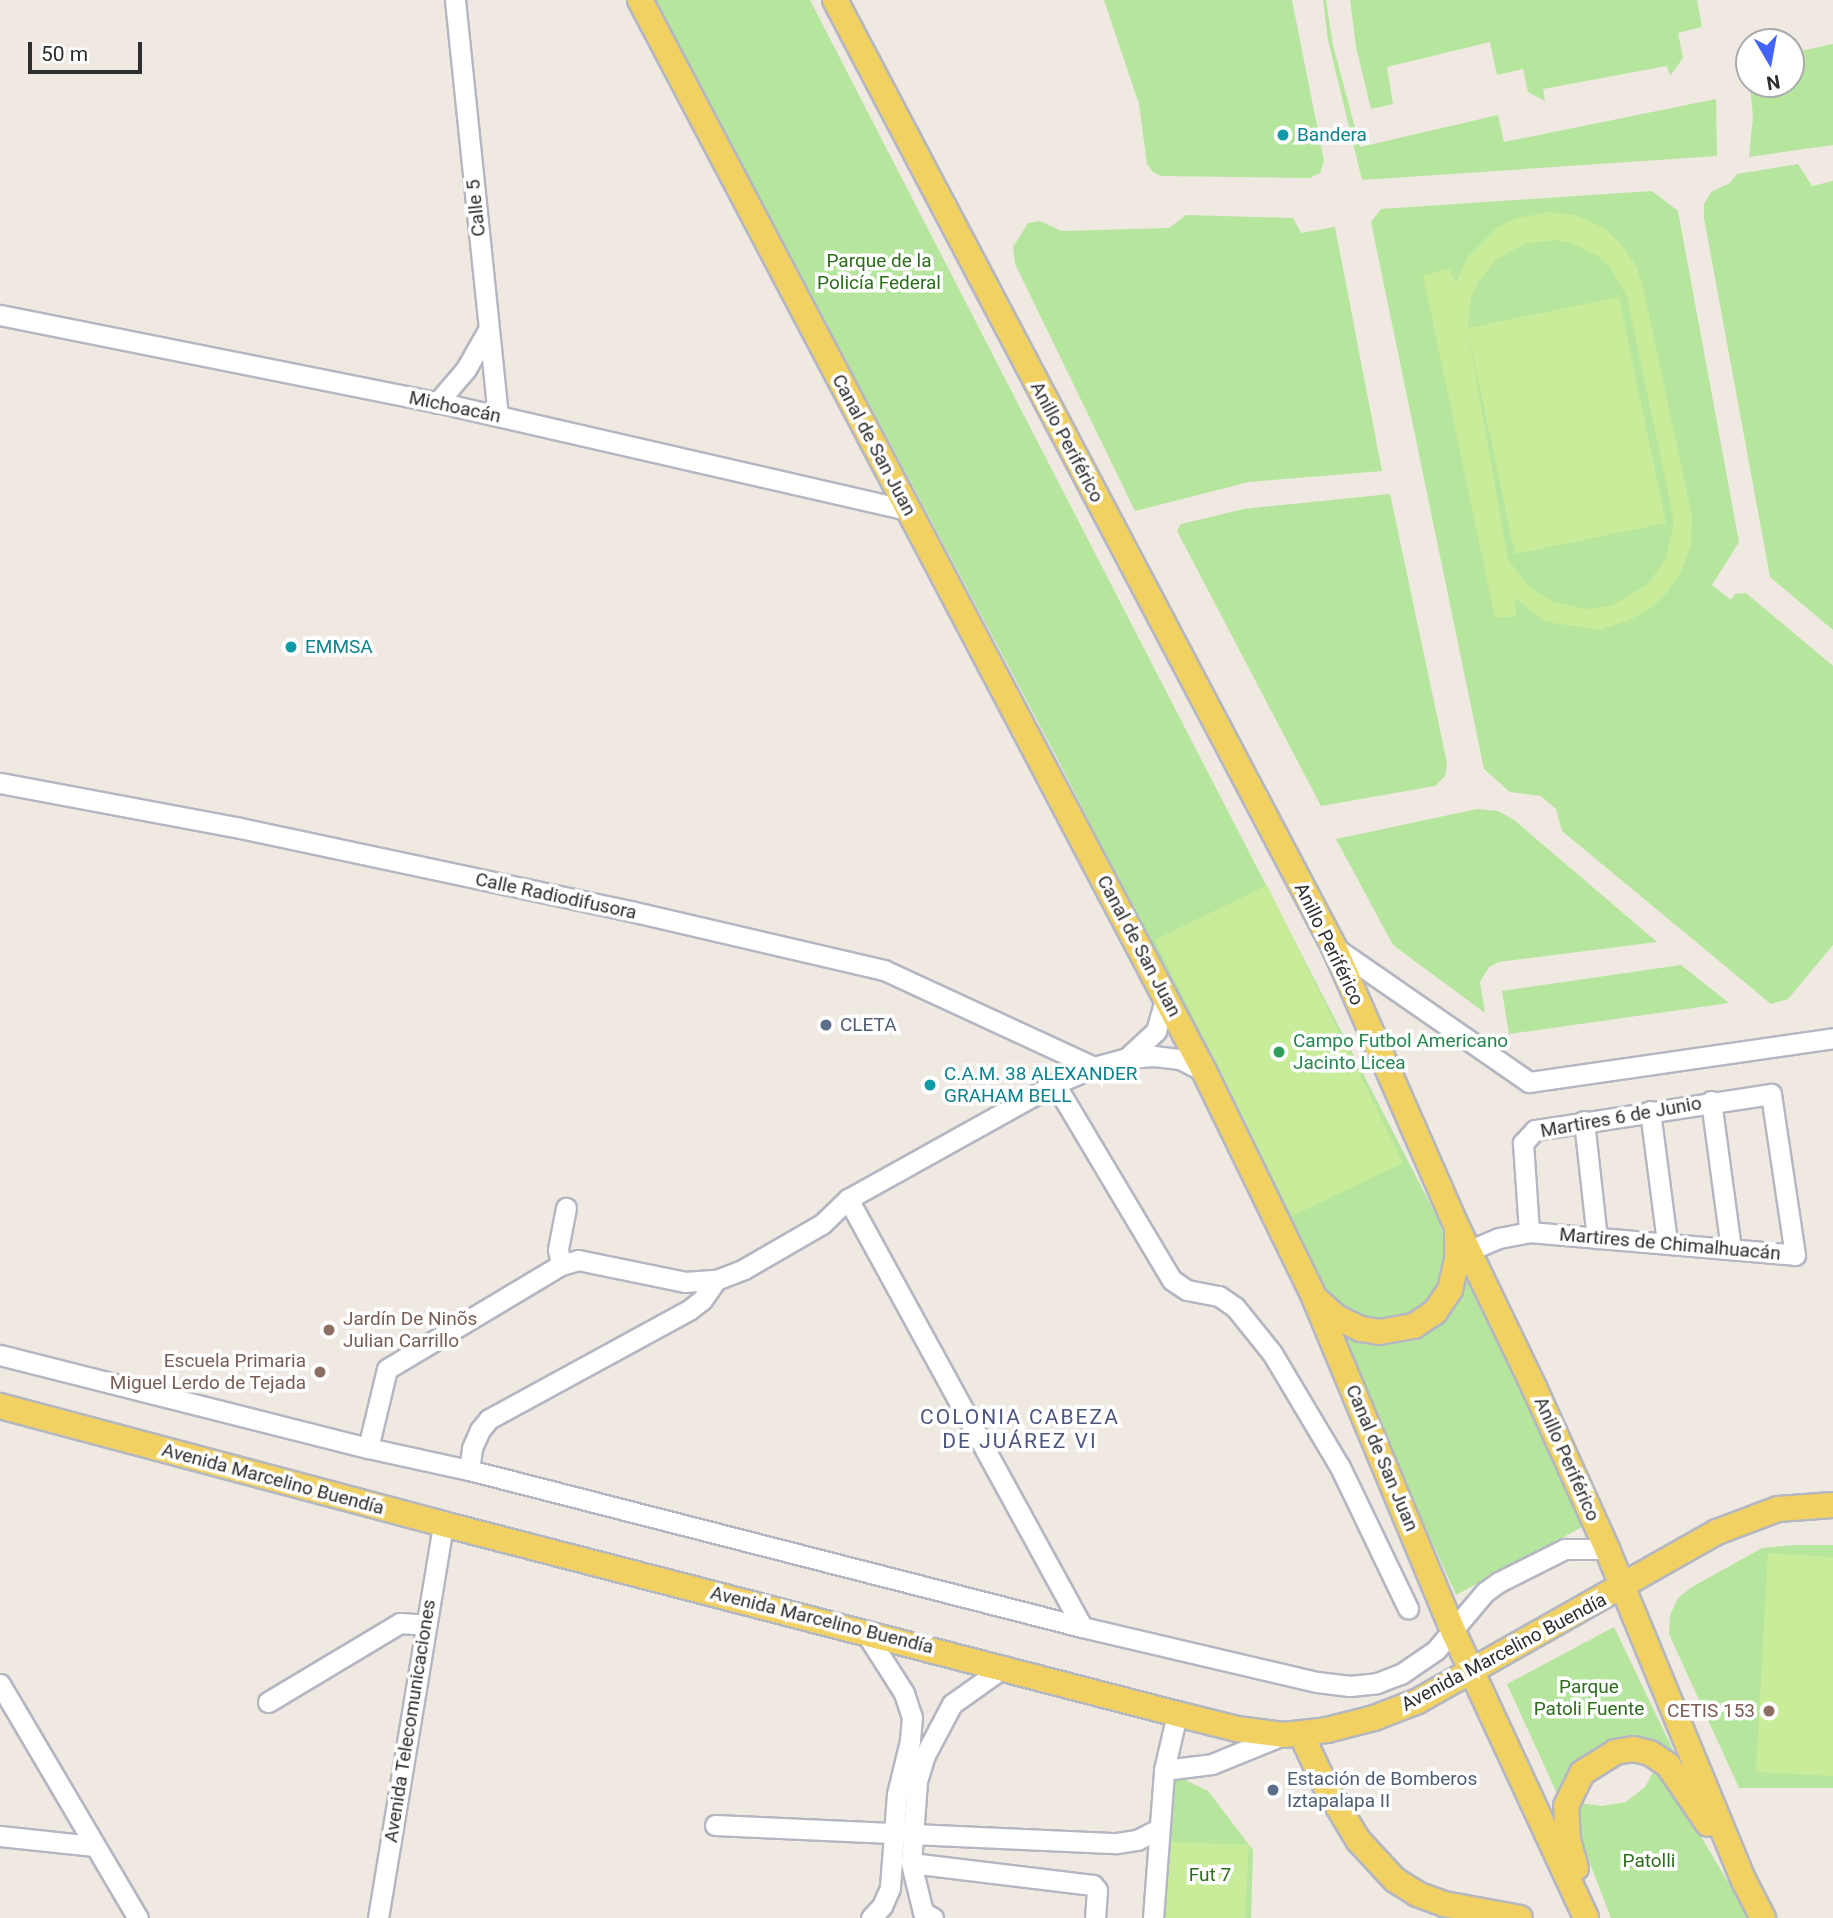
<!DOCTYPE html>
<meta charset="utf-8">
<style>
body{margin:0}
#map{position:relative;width:1833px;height:1918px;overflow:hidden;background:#efe9e1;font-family:Roboto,sans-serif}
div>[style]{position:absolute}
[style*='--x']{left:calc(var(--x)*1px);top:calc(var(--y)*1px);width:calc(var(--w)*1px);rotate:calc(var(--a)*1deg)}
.green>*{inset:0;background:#b6e59e}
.pitch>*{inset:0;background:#c9ec9a}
.roads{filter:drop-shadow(2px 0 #b4b7c1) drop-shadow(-2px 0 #b4b7c1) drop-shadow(0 2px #b4b7c1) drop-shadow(0 -2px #b4b7c1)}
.minor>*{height:19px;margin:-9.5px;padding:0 9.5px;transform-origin:9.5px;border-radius:9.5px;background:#fff}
.major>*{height:24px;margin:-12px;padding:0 12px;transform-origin:12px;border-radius:12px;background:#f2d163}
.dots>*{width:19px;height:19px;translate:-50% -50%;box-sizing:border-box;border:4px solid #fff;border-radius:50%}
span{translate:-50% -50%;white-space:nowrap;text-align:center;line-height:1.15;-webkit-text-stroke:7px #fff;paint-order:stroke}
.culture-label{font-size:19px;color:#0d838f}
.left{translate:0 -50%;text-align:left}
.street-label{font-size:19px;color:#2e2e2e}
.park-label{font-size:19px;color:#2c6e1b}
.service-label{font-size:19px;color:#4e5e75}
.leisure-label{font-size:19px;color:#27864d}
.education-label{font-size:19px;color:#785e54}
.right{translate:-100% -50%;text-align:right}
.neighbourhood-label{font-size:21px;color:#4d5680;letter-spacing:2px}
.north{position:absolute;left:1735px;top:28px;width:70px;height:70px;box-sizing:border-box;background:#fff;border:2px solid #ababab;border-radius:50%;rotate:170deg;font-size:19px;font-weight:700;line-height:28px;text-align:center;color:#2e2e2e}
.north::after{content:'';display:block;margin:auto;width:24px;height:32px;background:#4264fb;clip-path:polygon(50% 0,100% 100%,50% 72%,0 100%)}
.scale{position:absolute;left:28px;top:42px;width:114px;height:32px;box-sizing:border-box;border:4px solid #2e2e2e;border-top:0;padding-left:9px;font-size:21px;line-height:24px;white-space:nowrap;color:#2e2e2e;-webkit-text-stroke:5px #fff;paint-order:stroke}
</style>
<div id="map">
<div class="green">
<div style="clip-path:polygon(655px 0,810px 0,1440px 1223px,1447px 1250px,1445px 1275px,1433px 1298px,1411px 1318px,1383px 1322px,1358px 1319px,1336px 1305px,1321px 1280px,1056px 756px)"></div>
<div style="clip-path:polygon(1104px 0,1292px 0,1324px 161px,1320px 173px,1310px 178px,1161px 176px,1153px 172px,1147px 164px,1139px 104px)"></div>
<div style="clip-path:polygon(1323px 0,1326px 0,1333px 45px,1360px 147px,1498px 115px,1504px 142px,1716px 99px,1717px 156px,1362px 180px,1328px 40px)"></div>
<div style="clip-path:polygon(1350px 0,1697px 0,1702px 27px,1678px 33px,1683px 58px,1670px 76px,1667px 66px,1543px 89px,1545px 101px,1528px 92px,1523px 69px,1497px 75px,1490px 42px,1387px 67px,1393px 104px,1371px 109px,1356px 47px)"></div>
<div style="clip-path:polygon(1833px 44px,1833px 145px,1749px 157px,1753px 117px,1750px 84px,1791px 84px,1791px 53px)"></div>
<div style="clip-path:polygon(1798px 164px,1812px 186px,1833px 181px,1833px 630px,1770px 577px,1704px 218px,1704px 204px,1711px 192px,1730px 183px,1737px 174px)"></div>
<div style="clip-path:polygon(1652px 191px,1678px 211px,1739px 542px,1712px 585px,1731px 600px,1735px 594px,1746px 593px,1833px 666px,1833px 945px,1788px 999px,1771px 1004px,1562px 831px,1556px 809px,1541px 796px,1510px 792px,1484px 769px,1371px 222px,1381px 209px)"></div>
<div style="clip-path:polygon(1186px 215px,1293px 218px,1301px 233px,1335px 227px,1382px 471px,1249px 482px,1135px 511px,1015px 264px,1013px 247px,1028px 223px,1040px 221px,1061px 231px,1169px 228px)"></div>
<div style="clip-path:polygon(1390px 494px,1447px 763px,1445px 776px,1435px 786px,1321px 806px,1177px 531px,1181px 524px,1244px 509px)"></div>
<div style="clip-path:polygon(1477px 809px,1498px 811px,1514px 820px,1657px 942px,1499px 962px,1489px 967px,1480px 982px,1485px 1013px,1393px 945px,1336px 839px)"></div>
<div style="clip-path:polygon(1681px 965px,1729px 1003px,1509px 1034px,1502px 991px)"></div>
<div style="clip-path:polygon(1470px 1270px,1582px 1527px,1456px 1595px,1336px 1329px,1367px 1343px,1404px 1342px,1438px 1325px)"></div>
<div style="clip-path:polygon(1795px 1545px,1833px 1545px,1833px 1788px,1739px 1788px,1669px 1634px,1670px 1615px,1678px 1598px,1692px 1587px,1762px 1548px)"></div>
<div style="clip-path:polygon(1614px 1627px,1674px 1752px,1650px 1742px,1606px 1745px,1581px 1762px,1559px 1798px,1507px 1684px)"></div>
<div style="clip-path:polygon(1656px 1767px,1666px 1777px,1749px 1918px,1611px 1918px,1581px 1840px,1577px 1815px,1580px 1803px,1602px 1806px,1626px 1802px,1645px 1787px)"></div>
<div style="clip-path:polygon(1175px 1775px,1208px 1791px,1253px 1850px,1251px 1918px,1164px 1918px)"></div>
</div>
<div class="pitch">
<div style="clip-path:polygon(evenodd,1551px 212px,1575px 215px,1604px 228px,1622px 245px,1636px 266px,1642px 282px,1692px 516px,1691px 546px,1680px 574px,1667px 592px,1652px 607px,1630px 620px,1600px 630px,1546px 622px,1515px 598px,1516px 616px,1495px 618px,1423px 275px,1449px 269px,1456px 283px,1467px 258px,1498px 227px,1516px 218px,1551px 212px,1554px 240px,1571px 243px,1596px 255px,1610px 267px,1627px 297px,1674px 521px,1666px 558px,1648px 584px,1613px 605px,1586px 609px,1553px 602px,1528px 586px,1508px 559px,1468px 332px,1515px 554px,1666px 523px,1619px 297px,1468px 328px,1471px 297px,1478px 282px,1496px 260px,1524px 244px,1554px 240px)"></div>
<div style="clip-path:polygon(1267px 885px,1403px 1163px,1292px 1216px,1155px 940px)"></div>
<div style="clip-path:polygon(1768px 1553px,1833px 1557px,1833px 1776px,1756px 1772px)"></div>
<div style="clip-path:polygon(1170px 1842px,1249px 1845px,1245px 1918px,1164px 1918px)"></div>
</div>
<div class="roads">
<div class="minor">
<div style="--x:455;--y:0;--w:418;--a:84.1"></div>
<div style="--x:0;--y:315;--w:463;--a:11.3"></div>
<div style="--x:454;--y:406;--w:466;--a:12.9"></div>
<div style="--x:437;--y:403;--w:45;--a:-49.5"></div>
<div style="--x:466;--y:369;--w:45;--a:-60.6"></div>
<div style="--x:0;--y:783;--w:244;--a:10.6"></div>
<div style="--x:240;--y:828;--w:399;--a:12"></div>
<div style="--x:630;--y:911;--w:261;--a:13.1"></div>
<div style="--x:884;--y:970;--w:231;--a:24.8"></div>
<div style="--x:1334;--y:947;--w:237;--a:34.7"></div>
<div style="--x:1529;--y:1082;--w:307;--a:-8.2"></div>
<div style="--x:1127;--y:1058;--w:40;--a:-43"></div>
<div style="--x:1156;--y:1031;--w:35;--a:-74"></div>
<div style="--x:1055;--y:1084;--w:228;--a:59.2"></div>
<div style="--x:1172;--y:1280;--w:18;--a:34"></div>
<div style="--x:1187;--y:1290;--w:33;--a:11"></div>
<div style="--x:1219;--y:1296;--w:19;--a:35"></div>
<div style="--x:1235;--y:1307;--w:59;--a:51.2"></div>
<div style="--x:1272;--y:1353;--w:133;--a:59.2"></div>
<div style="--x:1340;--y:1467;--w:157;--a:64.3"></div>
<div style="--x:1711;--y:1101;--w:148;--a:82.3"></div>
<div style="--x:1650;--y:1111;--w:132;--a:82.6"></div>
<div style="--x:1584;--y:1121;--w:118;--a:83.7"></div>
<div style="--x:848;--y:1199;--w:488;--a:61.3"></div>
<div style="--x:1468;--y:1251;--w:34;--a:-23"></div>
<div style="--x:1499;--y:1238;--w:31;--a:-11"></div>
<div style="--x:1529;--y:1232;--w:267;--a:4.9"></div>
<div style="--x:1795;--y:1255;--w:163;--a:-98.5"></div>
<div style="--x:1771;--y:1094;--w:239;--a:171.3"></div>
<div style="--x:1535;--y:1130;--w:18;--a:133"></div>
<div style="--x:1523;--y:1143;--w:89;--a:86.1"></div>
<div style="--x:561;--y:1265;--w:16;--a:-101"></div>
<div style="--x:558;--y:1249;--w:42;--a:-79"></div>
<div style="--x:0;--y:1355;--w:380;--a:14.2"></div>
<div style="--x:368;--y:1448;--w:103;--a:12.3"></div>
<div style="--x:469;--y:1470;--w:633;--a:14.37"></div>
<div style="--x:1082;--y:1627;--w:241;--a:13.2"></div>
<div style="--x:1317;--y:1682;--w:33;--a:7"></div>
<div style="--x:1350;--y:1686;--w:27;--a:-6"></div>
<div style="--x:1377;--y:1683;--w:26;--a:-21"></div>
<div style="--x:1401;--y:1674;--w:42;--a:-34.4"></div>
<div style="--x:1436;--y:1650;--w:76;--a:-49.8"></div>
<div style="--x:1485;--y:1592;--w:17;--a:-36"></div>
<div style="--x:1499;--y:1582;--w:74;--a:-26.6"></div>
<div style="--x:1565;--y:1549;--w:42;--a:0"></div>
<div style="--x:368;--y:1448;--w:81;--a:-76.5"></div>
<div style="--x:387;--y:1369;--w:203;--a:-30.9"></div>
<div style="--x:561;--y:1265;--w:18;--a:-16"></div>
<div style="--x:578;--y:1260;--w:109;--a:11.6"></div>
<div style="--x:685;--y:1282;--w:31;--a:-4"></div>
<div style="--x:716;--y:1280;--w:30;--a:-21"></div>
<div style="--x:744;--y:1269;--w:90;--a:-30"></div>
<div style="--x:822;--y:1224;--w:36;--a:-44"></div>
<div style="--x:848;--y:1199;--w:237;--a:-29.1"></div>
<div style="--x:1055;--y:1084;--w:43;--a:-23.6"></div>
<div style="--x:1094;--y:1067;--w:34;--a:-15"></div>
<div style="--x:1127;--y:1058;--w:27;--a:-4"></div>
<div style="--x:1154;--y:1056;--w:26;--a:7"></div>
<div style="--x:1180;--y:1059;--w:27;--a:27"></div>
<div style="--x:469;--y:1470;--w:22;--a:-82"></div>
<div style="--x:472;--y:1448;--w:20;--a:-66"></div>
<div style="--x:480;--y:1430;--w:14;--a:-51"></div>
<div style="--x:489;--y:1419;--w:228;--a:-28.6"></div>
<div style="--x:689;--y:1310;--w:16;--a:-38"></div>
<div style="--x:702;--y:1300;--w:24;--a:-55"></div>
<div style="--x:865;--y:1632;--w:72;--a:57.4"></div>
<div style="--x:904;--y:1693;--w:25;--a:72"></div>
<div style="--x:912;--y:1717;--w:24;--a:95"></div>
<div style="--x:910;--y:1741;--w:55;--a:103.8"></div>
<div style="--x:897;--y:1794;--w:94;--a:94.3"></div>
<div style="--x:890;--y:1888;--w:20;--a:114"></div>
<div style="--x:882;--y:1906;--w:16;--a:133"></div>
<div style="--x:0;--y:1684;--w:272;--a:59.5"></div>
<div style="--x:268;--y:1702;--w:154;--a:-30.9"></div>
<div style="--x:400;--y:1623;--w:26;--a:4"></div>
<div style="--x:1164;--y:1770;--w:48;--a:-7.1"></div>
<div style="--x:1212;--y:1764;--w:77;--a:-22.2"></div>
<div style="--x:715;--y:1825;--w:402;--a:2.6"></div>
<div style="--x:1117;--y:1843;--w:20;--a:-9"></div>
<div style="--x:1137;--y:1840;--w:22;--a:-27"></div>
<div style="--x:0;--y:1836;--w:95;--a:6.1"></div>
<div style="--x:911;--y:1863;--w:183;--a:6.9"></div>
<div style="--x:1093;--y:1885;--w:6;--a:51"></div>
<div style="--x:1097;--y:1890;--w:28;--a:94"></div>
<div style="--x:378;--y:1918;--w:399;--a:-80.6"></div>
<div style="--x:933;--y:1918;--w:12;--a:-149"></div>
<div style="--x:923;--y:1912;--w:50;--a:-103.8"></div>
<div style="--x:911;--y:1863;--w:82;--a:-85.8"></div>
<div style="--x:917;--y:1781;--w:27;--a:-73"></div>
<div style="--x:925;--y:1755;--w:58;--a:-62.1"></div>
<div style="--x:952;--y:1704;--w:64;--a:-35.4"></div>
<div style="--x:1153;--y:1918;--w:148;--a:-85.7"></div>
<div style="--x:1164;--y:1770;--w:57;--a:-76.9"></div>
</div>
<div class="major">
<div style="--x:640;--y:0;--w:1210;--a:62.23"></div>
<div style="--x:1204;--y:1071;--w:251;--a:64"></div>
<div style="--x:1314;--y:1297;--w:362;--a:67.4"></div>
<div style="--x:1453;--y:1631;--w:316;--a:65.1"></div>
<div style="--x:835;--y:0;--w:1070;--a:62.21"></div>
<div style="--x:1334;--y:947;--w:306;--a:66.3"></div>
<div style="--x:1457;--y:1227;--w:178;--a:64.3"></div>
<div style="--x:1534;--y:1387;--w:178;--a:65.7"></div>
<div style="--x:1607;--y:1549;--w:359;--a:67.6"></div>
<div style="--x:1744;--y:1881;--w:42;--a:62.8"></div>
<div style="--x:1317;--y:1300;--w:25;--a:42"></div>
<div style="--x:1336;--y:1317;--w:28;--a:26"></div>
<div style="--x:1361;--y:1329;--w:18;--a:9"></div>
<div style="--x:1379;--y:1332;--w:36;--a:-10"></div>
<div style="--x:1414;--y:1326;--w:25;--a:-34"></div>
<div style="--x:1435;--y:1312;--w:27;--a:-56"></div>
<div style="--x:1450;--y:1290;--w:31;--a:-77"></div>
<div style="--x:1457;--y:1260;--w:29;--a:-90"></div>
<div style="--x:0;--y:1406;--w:458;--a:14.9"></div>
<div style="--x:443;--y:1524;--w:758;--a:14.51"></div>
<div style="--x:1177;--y:1714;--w:62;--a:14"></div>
<div style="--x:1237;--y:1729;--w:47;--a:7.3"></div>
<div style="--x:1284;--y:1735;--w:43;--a:-6.6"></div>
<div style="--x:1327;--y:1730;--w:49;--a:-14.3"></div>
<div style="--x:1374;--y:1718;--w:47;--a:-21.1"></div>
<div style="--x:1418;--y:1701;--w:343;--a:-29.5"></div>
<div style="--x:1717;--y:1532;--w:65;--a:-20.7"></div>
<div style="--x:1778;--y:1509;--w:55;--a:-4.2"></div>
<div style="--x:1301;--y:1734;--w:56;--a:64.8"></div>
<div style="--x:1325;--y:1785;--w:64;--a:59"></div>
<div style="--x:1358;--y:1840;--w:54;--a:47.2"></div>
<div style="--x:1395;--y:1880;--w:26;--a:32"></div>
<div style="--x:1417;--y:1894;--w:29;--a:20"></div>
<div style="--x:1444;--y:1904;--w:77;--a:10.4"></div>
<div style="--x:1576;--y:1868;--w:29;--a:-106"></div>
<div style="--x:1568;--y:1840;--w:34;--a:-93"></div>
<div style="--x:1566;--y:1806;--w:37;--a:-64"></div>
<div style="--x:1582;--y:1773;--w:39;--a:-32"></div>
<div style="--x:1615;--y:1752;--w:18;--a:-9"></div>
<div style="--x:1633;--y:1749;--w:17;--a:13"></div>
<div style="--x:1650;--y:1753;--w:22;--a:34"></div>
<div style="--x:1668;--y:1765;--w:71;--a:55.9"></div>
</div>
</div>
<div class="dots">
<div style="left:1283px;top:135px;background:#0f9aa8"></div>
<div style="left:291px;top:647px;background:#0f9aa8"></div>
<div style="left:826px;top:1025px;background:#5c6f8a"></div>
<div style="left:1279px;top:1052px;background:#2e9e5b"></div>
<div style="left:930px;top:1085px;background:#0f9aa8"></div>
<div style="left:329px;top:1330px;background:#8d6e63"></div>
<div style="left:320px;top:1372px;background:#8d6e63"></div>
<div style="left:1769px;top:1711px;background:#8d6e63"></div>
<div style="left:1273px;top:1790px;background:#5c6f8a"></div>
</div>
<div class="culture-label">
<span class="left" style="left:1297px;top:135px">Bandera</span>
<span class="left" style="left:305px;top:647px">EMMSA</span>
<span class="left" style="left:944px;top:1085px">C.A.M. 38 ALEXANDER<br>GRAHAM BELL</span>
</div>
<div class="street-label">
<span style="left:476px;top:208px;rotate:-96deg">Calle 5</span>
<span style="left:455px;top:407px;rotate:12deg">Michoacán</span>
<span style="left:1067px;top:442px;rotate:62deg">Anillo Periférico</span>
<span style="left:874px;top:445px;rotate:62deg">Canal de San Juan</span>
<span style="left:556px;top:896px;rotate:12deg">Calle Radiodifusora</span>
<span style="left:1329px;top:944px;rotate:64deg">Anillo Periférico</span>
<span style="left:1139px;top:946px;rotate:62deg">Canal de San Juan</span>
<span style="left:1621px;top:1117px;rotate:-10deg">Martires 6 de Junio</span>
<span style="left:1670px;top:1244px;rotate:5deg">Martires de Chimalhuacán</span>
<span style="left:1382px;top:1458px;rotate:67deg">Canal de San Juan</span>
<span style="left:1567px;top:1459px;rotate:66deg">Anillo Periférico</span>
<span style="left:273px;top:1479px;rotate:15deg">Avenida Marcelino Buendía</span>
<span style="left:822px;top:1620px;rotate:14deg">Avenida Marcelino Buendía</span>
<span style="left:1504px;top:1652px;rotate:-28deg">Avenida Marcelino Buendía</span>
<span style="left:410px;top:1721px;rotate:-81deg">Avenida Telecomunicaciones</span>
</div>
<div class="park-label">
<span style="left:879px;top:272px">Parque de la<br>Policía Federal</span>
<span style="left:1589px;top:1698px">Parque<br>Patoli Fuente</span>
<span style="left:1649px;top:1861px">Patolli</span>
<span style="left:1210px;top:1875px">Fut 7</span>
</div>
<div class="service-label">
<span class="left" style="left:840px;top:1025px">CLETA</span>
<span class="left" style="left:1287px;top:1790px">Estación de Bomberos<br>Iztapalapa II</span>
</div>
<div class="leisure-label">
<span class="left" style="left:1293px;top:1052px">Campo Futbol Americano<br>Jacinto Licea</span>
</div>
<div class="education-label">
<span class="left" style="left:343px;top:1330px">Jardín De Ninõs<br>Julian Carrillo</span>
<span class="right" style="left:306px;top:1372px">Escuela Primaria<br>Miguel Lerdo de Tejada</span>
<span class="right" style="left:1755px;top:1711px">CETIS 153</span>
</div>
<div class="neighbourhood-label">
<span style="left:1020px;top:1429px">COLONIA CABEZA<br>DE JUÁREZ VI</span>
</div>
<div class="north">N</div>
<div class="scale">50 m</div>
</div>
